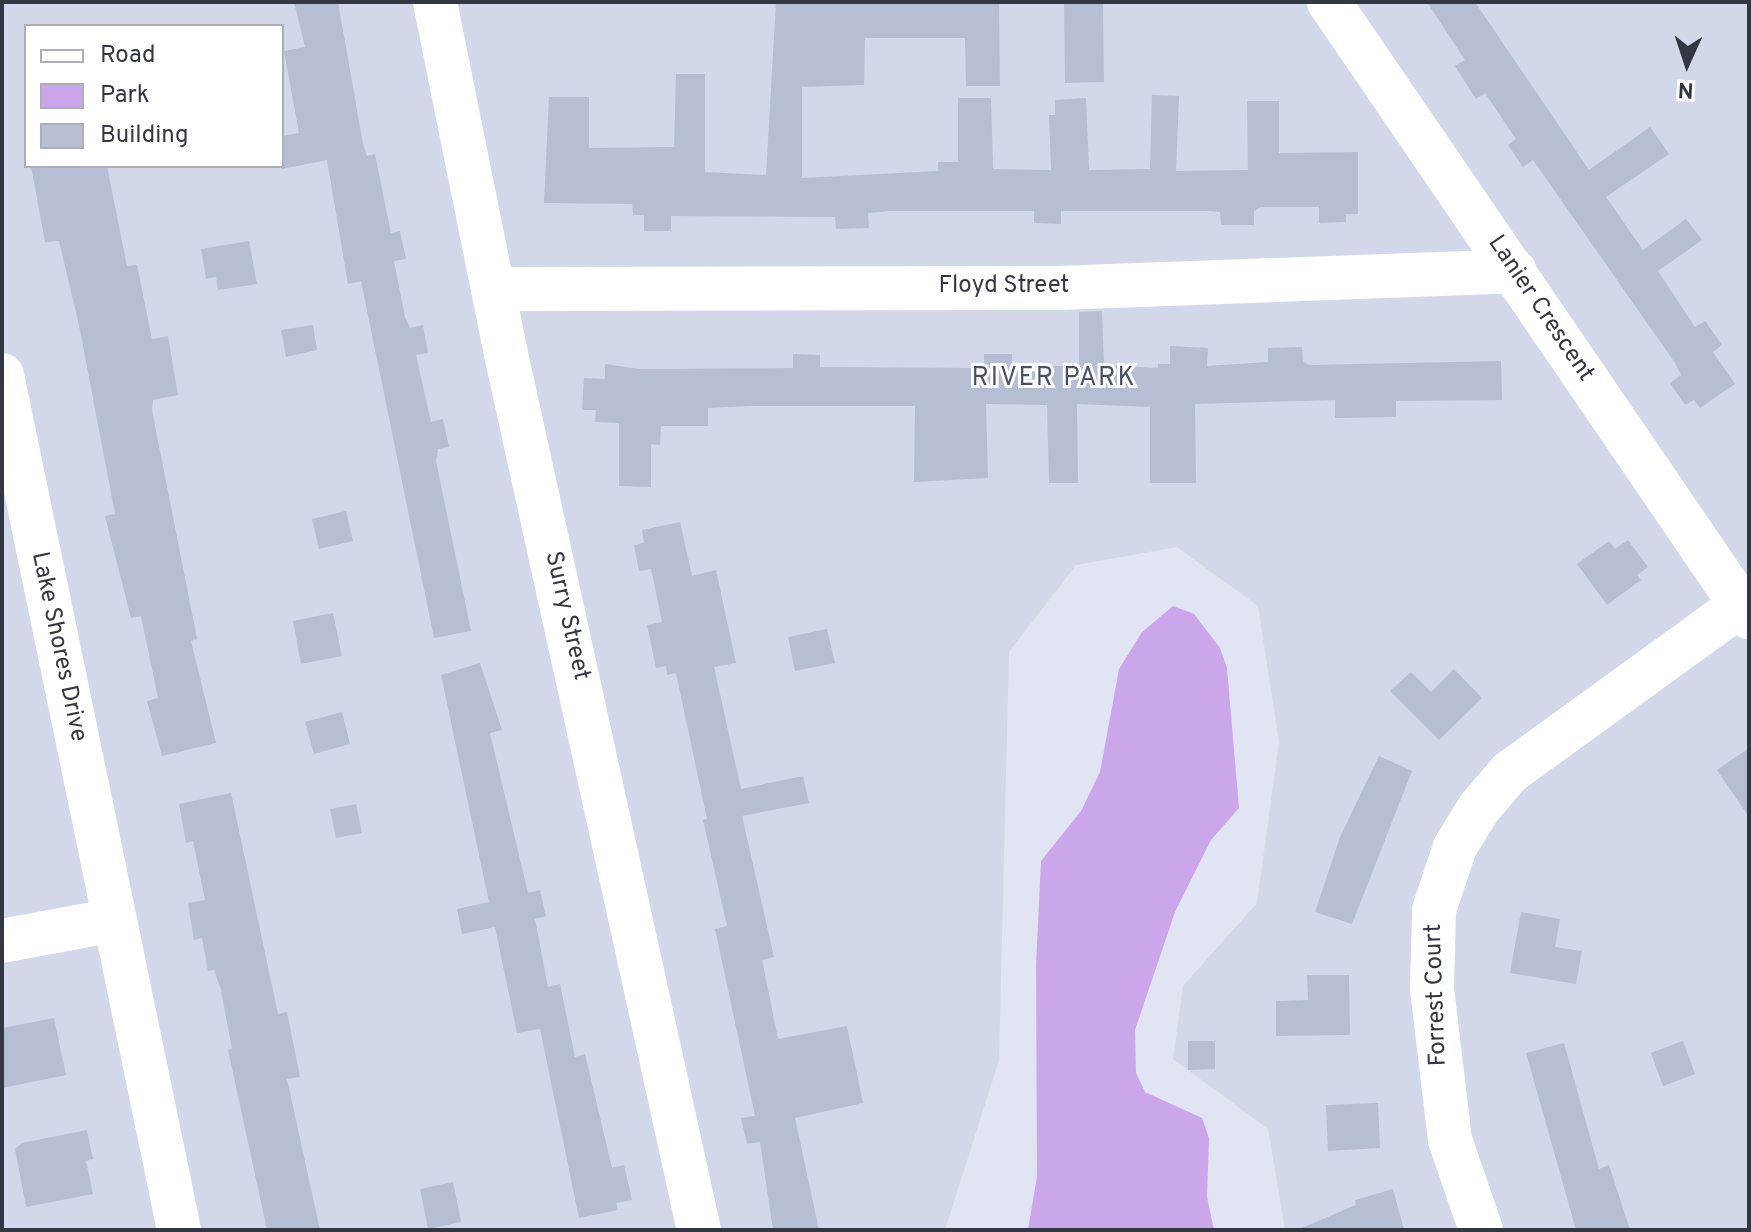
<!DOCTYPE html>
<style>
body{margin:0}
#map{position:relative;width:1751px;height:1232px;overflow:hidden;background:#e1e4f2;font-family:Overpass,sans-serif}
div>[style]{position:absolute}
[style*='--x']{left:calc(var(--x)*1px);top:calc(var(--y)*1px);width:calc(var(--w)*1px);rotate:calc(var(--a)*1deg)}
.residential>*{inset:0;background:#d3d7ea}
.green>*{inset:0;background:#cca6ea}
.building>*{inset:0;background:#b6bed3}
.minor>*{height:44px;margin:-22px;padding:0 22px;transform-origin:22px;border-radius:22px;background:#fff}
span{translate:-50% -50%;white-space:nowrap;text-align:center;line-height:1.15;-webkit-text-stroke:6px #fff;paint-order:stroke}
.street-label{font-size:24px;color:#323743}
.neighbourhood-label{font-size:26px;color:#485167;letter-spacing:2px}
.frame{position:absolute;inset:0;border:4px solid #323743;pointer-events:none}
.legend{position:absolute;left:24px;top:24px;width:260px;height:144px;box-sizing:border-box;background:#fff;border:2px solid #adafb4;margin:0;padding:10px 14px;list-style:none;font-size:24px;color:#323743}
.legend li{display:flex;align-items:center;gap:16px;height:40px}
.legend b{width:40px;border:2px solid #adafb4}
.north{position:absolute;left:1647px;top:24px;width:80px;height:80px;-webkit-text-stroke:6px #fff;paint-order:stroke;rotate:183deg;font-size:22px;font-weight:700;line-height:32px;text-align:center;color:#323743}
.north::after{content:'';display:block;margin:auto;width:28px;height:36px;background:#323743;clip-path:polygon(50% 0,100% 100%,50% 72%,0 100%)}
</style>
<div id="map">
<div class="residential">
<div style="clip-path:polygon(evenodd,2px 2px,1749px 2px,1749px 1230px,1285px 1230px,1268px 1129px,1173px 1059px,1183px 986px,1257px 903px,1279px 742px,1258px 606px,1177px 547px,1076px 565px,1009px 652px,999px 1060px,945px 1230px,2px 1230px,2px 2px,26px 26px,282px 26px,282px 166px,26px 166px,26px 26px)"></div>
</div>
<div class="green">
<div style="clip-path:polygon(1173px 606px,1194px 614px,1220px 648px,1227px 668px,1239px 808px,1211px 840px,1175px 912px,1135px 1030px,1136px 1073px,1145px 1092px,1202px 1118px,1209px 1138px,1207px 1197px,1214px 1230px,1028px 1230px,1037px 1176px,1036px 965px,1041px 861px,1081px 811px,1100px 772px,1119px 669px,1142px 632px)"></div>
</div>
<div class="building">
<div style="clip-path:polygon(294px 2px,338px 2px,363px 144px,367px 156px,375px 154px,391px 233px,400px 231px,406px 259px,394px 261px,405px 317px,410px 328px,423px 325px,428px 353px,416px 355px,431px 422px,443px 419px,449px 447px,438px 449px,436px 461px,471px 631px,434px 638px,361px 281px,348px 284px,327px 160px,282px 169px,282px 136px,299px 133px,284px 51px,305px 47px)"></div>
<div style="clip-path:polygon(776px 2px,999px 2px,1000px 86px,966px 86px,965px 38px,865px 38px,864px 85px,802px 87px,802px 178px,938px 171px,938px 162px,958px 162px,958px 98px,991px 98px,993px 169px,1051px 170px,1049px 115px,1055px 115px,1055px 100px,1086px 98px,1089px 170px,1150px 169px,1152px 95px,1179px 96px,1176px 171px,1248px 170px,1247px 101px,1279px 101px,1279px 153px,1358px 152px,1358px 214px,1346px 214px,1346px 222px,1319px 223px,1319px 207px,1261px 207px,1254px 211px,1254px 225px,1221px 225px,1220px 212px,1211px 211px,1061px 211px,1061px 224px,1034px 223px,1034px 211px,889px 211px,868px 213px,869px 228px,836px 229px,835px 217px,671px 216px,671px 231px,644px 231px,644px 215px,633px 215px,632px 204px,544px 203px,549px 97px,589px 97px,589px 148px,674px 147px,676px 74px,705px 74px,705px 172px,766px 175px)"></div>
<div style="clip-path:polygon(1064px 2px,1103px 2px,1104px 82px,1065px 83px)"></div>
<div style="clip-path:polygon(1427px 2px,1475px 2px,1589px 170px,1650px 127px,1669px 154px,1606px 197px,1643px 250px,1686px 219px,1702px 240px,1658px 271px,1695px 327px,1705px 321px,1722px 345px,1713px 352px,1735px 384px,1700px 408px,1694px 400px,1685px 405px,1670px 383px,1681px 375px,1675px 363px,1533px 160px,1523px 167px,1508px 145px,1516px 139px,1485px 93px,1476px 99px,1455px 66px,1465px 60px)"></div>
<div style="clip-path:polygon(31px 166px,107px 166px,127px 266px,137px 265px,152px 339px,168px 336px,178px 395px,153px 400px,152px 410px,197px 639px,191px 641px,216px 743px,162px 756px,147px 701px,158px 698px,141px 616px,131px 618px,105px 516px,115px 514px,79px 325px,59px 241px,45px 242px)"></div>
<div style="clip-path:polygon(249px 241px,257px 284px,218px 290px,216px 277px,206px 279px,201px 249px)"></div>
<div style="clip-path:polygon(1102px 311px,1104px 365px,1158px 368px,1158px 364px,1170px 364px,1170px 346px,1208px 348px,1207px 366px,1268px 362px,1268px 348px,1302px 347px,1303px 362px,1310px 365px,1501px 361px,1502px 400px,1396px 401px,1396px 417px,1335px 418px,1335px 400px,1195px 404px,1196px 483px,1150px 483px,1150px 407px,1077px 404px,1078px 483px,1049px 483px,1047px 405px,986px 404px,988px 478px,914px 482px,915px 406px,750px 406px,708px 408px,708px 426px,661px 426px,660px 445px,651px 444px,651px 487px,619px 486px,619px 423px,595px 422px,596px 410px,582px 410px,584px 378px,605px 379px,605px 364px,639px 369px,793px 368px,793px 354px,820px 355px,820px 367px,971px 368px,984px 365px,984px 354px,1012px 354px,1012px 366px,1079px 366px,1079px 312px)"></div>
<div style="clip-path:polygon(313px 325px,317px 350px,286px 357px,281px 330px)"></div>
<div style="clip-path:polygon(346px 511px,353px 541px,319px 549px,312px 519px)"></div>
<div style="clip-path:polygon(680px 522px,692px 576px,716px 570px,736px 663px,714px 667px,741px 789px,803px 776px,809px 803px,742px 816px,774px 957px,762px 960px,778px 1039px,847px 1026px,863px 1103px,795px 1118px,819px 1230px,773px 1230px,760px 1142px,747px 1144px,741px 1118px,755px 1116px,715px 929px,727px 926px,703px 820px,707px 819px,676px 673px,667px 675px,666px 666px,656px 668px,647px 625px,662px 622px,651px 569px,639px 571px,634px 545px,644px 543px,642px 530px)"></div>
<div style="clip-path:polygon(1628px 540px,1648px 567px,1637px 575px,1641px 580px,1607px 605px,1577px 564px,1609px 541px,1615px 549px)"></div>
<div style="clip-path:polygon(333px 613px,342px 656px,301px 664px,293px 621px)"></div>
<div style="clip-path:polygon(827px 629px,835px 663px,795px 671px,788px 637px)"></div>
<div style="clip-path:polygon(480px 663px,502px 730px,490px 733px,528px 893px,540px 890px,546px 916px,535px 919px,548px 987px,560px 984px,575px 1057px,585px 1054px,612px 1168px,624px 1165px,632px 1200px,616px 1203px,618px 1210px,579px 1218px,540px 1029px,517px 1033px,495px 927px,462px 934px,457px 909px,489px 902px,441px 675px)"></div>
<div style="clip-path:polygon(1454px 669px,1482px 698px,1439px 740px,1390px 691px,1411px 672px,1431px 692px)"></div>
<div style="clip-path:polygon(342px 712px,350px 744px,314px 754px,305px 722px)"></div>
<div style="clip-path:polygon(1749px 748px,1749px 817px,1717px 770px)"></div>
<div style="clip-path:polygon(1379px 756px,1412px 771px,1352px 924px,1315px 912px,1340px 837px)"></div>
<div style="clip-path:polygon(231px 793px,278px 1014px,287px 1012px,300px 1077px,287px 1079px,320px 1230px,267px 1230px,228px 1050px,232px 1049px,221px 990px,214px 970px,208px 971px,202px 938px,194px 940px,188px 903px,205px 900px,193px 841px,186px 843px,179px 804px)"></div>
<div style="clip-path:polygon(356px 804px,362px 833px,336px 838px,330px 809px)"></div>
<div style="clip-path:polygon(1521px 912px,1560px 919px,1555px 947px,1582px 951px,1576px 984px,1510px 973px)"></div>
<div style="clip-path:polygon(1307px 975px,1349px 975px,1350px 1035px,1276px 1036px,1276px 1001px,1308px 1000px)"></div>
<div style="clip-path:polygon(54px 1018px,66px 1075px,2px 1088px,2px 1028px)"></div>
<div style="clip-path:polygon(1188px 1041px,1215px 1041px,1215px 1069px,1188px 1070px)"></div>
<div style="clip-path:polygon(1683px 1041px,1695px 1074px,1663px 1086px,1651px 1053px)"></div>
<div style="clip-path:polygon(1564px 1043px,1599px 1169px,1609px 1165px,1630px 1230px,1576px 1230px,1526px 1053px)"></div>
<div style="clip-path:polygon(1378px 1103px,1380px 1148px,1328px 1151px,1326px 1105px)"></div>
<div style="clip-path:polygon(87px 1130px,93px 1159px,86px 1161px,93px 1194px,26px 1207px,15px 1149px,22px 1143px)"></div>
<div style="clip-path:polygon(453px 1182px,461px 1222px,428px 1229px,420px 1189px)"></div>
<div style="clip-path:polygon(1393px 1189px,1404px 1230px,1297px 1230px,1356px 1205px,1355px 1200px)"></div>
</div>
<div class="minor">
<div style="--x:435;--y:2;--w:359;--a:78.6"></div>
<div style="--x:506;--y:354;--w:897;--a:77.58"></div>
<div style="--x:1329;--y:2;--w:745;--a:55.67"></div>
<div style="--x:493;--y:289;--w:564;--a:-0.1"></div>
<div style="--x:1057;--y:288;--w:458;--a:-2.1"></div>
<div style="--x:2;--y:375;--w:873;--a:78.3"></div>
<div style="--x:2;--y:941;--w:114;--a:-10.6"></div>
<div style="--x:1481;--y:1230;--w:95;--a:-109"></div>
<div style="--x:1450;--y:1140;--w:153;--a:-96.8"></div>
<div style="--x:1432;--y:988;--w:78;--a:-88.5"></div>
<div style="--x:1434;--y:910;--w:66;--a:-71.6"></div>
<div style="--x:1455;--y:847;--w:46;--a:-58.4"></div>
<div style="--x:1479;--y:808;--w:48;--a:-49.3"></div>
<div style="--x:1510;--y:772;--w:285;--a:-35.9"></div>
</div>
<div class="street-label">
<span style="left:1004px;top:287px">Floyd Street</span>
<span style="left:1540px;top:309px;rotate:56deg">Lanier Crescent</span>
<span style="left:566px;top:616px;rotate:77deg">Surry Street</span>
<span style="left:58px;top:647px;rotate:78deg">Lake Shores Drive</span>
<span style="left:1437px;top:995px;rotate:-92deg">Forrest Court</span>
</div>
<div class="neighbourhood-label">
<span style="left:1054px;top:379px">RIVER PARK</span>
</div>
<div class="frame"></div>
<ul class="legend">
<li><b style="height:10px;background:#fff"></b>Road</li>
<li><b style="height:22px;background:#cca6ea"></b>Park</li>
<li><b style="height:22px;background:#b6bed3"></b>Building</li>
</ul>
<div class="north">N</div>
</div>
